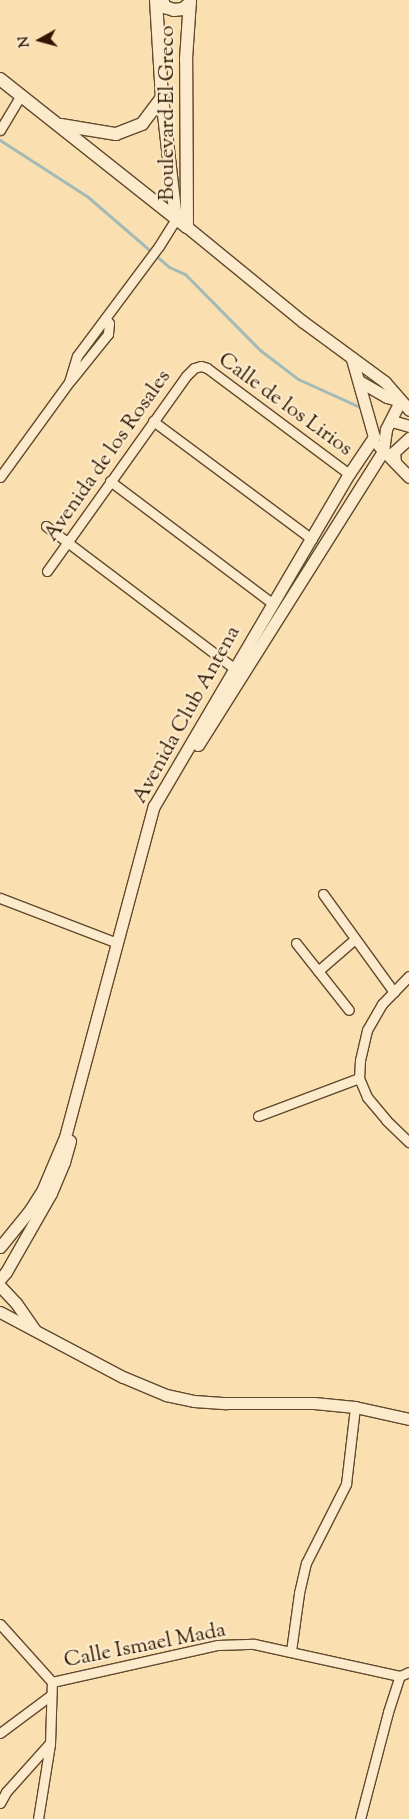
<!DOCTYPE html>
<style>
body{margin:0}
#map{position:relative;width:409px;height:1819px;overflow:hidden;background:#fadfb1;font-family:"Sorts Mill Goudy",serif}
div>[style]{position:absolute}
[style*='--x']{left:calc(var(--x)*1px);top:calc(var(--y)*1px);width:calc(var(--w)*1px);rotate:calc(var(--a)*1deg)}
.stream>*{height:3px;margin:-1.5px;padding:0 1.5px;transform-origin:1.5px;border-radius:1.5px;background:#a3bab7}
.roads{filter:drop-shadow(1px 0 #62492c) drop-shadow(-1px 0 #62492c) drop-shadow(0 1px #62492c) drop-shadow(0 -1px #62492c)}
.minor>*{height:9px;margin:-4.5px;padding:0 4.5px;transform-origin:4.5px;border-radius:4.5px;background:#fceacc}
.tertiary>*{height:11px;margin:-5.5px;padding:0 5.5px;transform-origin:5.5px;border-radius:5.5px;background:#fceacc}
.secondary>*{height:12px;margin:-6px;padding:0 6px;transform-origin:6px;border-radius:6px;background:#fceacc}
span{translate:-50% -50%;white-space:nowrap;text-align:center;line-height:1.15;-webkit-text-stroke:4.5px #fceacc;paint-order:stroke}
.street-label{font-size:21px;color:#2f1700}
.north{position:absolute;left:15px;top:15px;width:50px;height:50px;-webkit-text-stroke:4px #fceacc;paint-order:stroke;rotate:263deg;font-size:14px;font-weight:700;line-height:20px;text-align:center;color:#2f1700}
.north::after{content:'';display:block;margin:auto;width:18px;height:22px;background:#2f1700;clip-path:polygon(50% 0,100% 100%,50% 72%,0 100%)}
</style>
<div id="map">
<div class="stream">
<div style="--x:0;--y:140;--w:105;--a:32.9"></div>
<div style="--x:88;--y:197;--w:107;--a:40.8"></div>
<div style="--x:169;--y:267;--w:17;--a:24"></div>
<div style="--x:185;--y:274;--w:107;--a:45.4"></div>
<div style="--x:260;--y:350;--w:48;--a:37.3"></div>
<div style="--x:298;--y:379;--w:70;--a:24.4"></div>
</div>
<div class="roads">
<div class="minor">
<div style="--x:0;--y:130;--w:41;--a:-59"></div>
<div style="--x:71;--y:380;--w:59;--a:-51.2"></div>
<div style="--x:108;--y:334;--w:11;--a:-85"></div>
<div style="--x:109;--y:323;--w:6;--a:-129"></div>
<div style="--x:153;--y:421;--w:198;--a:36.6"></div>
<div style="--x:0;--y:477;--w:117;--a:-54"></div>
<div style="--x:69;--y:382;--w:27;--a:-73"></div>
<div style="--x:77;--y:356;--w:137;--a:-53.3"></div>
<div style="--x:159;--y:246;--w:32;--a:-58"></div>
<div style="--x:110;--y:481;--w:204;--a:37"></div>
<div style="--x:46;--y:526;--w:236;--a:37.1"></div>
<div style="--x:47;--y:571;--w:239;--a:-54.5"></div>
<div style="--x:186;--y:376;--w:11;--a:-45"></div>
<div style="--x:194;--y:368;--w:7;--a:-16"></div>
<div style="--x:201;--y:366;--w:6;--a:18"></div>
<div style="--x:207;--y:368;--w:177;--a:36.7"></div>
<div style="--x:323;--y:894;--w:121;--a:54.1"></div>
<div style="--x:0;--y:898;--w:125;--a:21"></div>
<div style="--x:296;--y:943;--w:85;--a:51.7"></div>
<div style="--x:318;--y:971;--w:49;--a:-40.9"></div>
<div style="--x:409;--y:976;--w:39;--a:134"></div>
<div style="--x:382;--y:1004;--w:30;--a:120"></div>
<div style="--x:367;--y:1030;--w:31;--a:103"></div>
<div style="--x:360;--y:1060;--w:18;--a:93"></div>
<div style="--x:359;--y:1078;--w:21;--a:67"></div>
<div style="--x:367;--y:1097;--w:30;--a:50"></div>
<div style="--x:386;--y:1120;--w:32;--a:44"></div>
<div style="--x:258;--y:1116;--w:108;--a:-20.6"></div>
<div style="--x:0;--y:1624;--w:78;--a:48.1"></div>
<div style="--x:52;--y:1682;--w:170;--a:-12.6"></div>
<div style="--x:218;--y:1645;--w:36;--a:-2"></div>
<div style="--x:254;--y:1644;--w:149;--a:12.4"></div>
<div style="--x:400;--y:1676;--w:10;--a:-24"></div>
<div style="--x:291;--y:1651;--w:59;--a:-82.1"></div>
<div style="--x:299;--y:1593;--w:31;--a:-77"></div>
<div style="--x:306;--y:1563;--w:89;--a:-63.1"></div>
<div style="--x:346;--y:1484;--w:78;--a:-83.3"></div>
<div style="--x:0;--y:1733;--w:64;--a:-36.7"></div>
<div style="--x:0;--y:1803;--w:13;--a:-61"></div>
<div style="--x:6;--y:1792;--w:64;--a:-48.1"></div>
<div style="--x:38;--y:1819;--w:76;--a:-80.9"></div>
<div style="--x:50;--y:1744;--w:62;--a:-88.2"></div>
<div style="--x:360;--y:1819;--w:111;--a:-75.3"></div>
<div style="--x:388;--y:1712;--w:38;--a:-72"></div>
</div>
<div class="tertiary">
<div style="--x:187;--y:227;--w:149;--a:39.3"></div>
<div style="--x:302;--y:321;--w:103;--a:36.3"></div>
<div style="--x:385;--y:382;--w:37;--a:49"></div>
<div style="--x:359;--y:381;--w:32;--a:30"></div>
<div style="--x:387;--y:397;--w:14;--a:17"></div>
<div style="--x:392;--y:421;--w:18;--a:16"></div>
<div style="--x:379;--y:446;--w:43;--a:45.9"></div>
<div style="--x:395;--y:462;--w:10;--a:-96"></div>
<div style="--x:394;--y:452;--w:21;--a:-43"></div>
<div style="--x:198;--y:745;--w:347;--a:-57.8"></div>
<div style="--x:383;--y:451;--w:22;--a:-82"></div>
<div style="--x:386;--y:429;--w:31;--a:-63"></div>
<div style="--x:0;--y:1247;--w:48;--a:-51"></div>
<div style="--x:30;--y:1210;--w:25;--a:-58"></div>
<div style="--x:43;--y:1189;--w:56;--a:-67.1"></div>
<div style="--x:65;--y:1137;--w:343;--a:-75"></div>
<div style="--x:154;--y:806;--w:385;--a:-59.6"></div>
<div style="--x:349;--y:474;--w:45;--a:-56"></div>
<div style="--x:374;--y:437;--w:81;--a:-105.8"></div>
<div style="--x:0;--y:1279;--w:9;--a:-49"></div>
<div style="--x:6;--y:1272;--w:91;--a:-60.3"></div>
<div style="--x:51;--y:1193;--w:34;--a:-67"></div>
<div style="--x:64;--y:1162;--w:22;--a:-74"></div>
<div style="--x:0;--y:1286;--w:23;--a:47"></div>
<div style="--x:16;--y:1303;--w:33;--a:55"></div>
<div style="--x:0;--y:1312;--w:139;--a:27.9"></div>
<div style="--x:123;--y:1377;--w:47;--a:22.7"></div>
<div style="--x:166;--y:1395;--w:29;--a:12"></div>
<div style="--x:194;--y:1401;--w:32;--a:4"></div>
<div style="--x:226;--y:1403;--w:88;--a:0"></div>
<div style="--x:314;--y:1403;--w:41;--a:5.6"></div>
<div style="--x:355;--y:1407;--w:55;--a:12.5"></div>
</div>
<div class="secondary">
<div style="--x:156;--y:0;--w:97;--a:86.5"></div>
<div style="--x:162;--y:97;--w:123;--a:83.5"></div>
<div style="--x:162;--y:0;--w:8;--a:67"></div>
<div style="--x:165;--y:7;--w:9;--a:18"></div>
<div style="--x:174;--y:10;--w:9;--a:-6"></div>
<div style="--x:183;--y:9;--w:9;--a:-41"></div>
<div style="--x:0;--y:79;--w:238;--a:38.4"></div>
<div style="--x:61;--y:125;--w:56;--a:9.3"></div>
<div style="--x:116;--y:134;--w:28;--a:-21"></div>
<div style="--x:142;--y:124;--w:34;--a:-53"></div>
<div style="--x:187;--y:227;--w:168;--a:-90.3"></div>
<div style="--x:186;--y:59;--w:59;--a:-86.1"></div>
</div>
</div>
<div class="street-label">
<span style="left:168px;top:113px;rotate:-90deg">Boulevard El Greco</span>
<span style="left:285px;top:405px;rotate:36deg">Calle de los Lirios</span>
<span style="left:108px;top:456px;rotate:-55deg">Avenida de los Rosales</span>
<span style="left:187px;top:715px;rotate:-61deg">Avenida Club Antena</span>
<span style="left:145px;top:1646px;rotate:-11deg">Calle Ismael Mada</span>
</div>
<div class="north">N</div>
</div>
